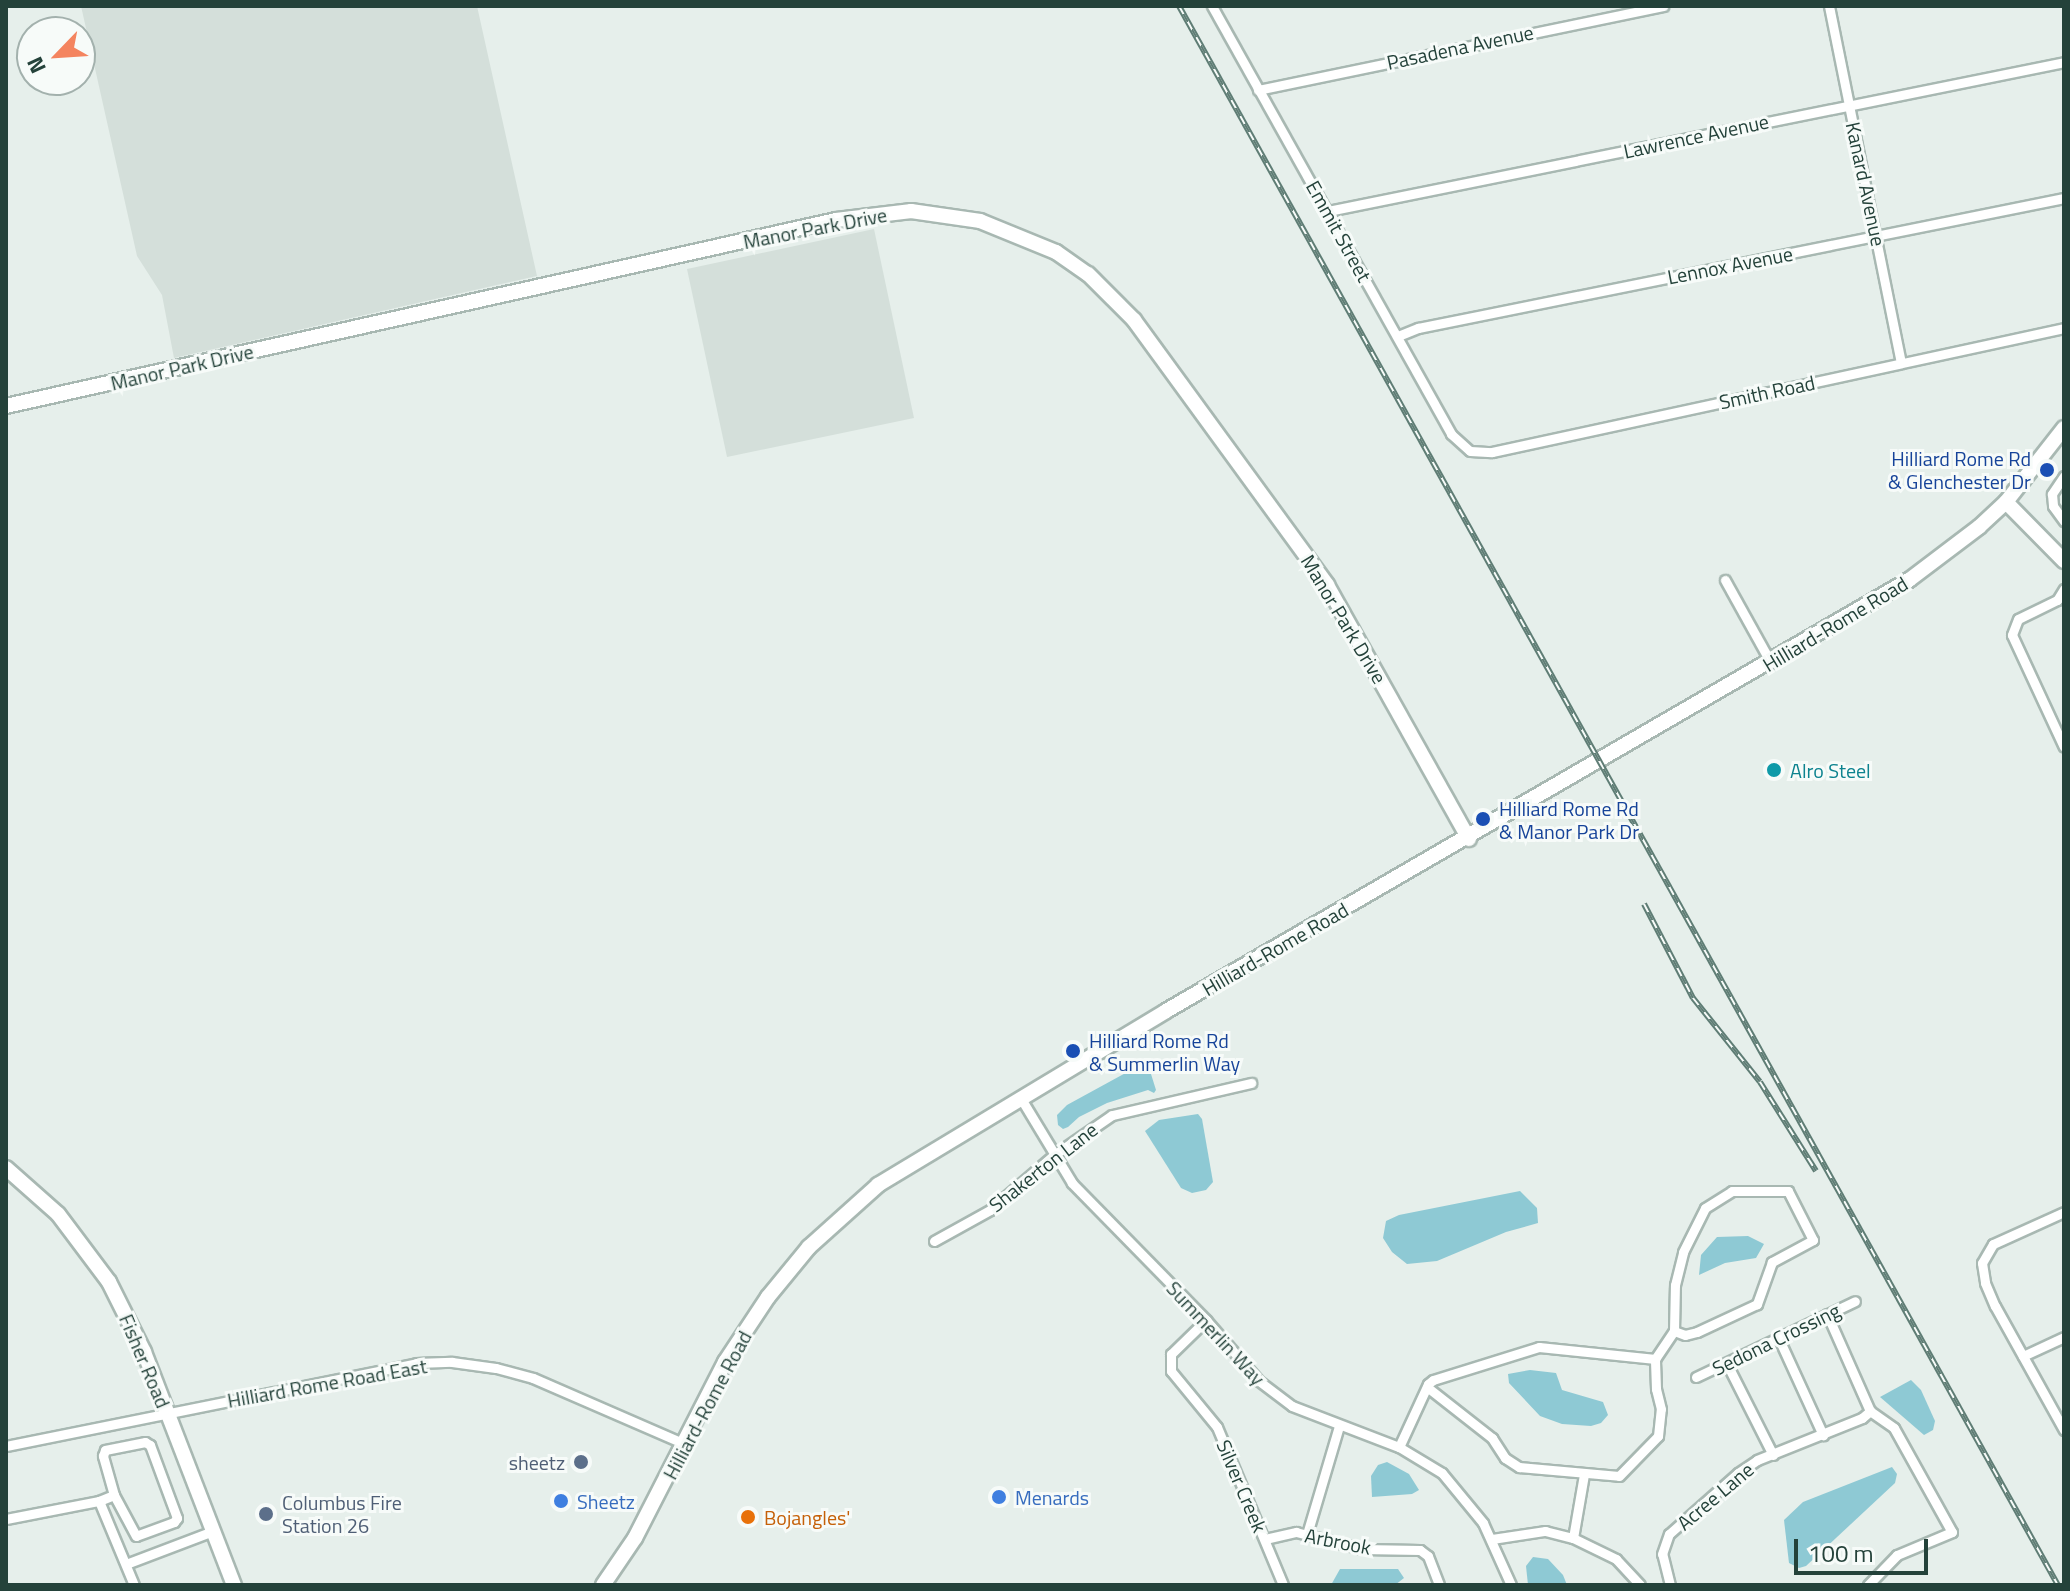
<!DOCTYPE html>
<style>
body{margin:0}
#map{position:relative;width:2070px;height:1591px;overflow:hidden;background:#e6efeb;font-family:"Titillium Web",sans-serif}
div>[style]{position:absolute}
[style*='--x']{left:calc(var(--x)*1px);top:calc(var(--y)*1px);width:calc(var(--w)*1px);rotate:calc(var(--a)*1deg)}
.built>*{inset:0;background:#d4dfda}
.water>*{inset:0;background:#8ec9d4}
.roads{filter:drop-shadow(2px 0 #a8b8b2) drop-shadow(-2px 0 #a8b8b2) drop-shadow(0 2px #a8b8b2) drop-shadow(0 -2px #a8b8b2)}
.street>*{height:9px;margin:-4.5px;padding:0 4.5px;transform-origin:4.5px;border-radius:4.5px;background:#fff}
.secondary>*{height:14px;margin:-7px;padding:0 7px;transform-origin:7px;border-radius:7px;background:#fff}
.rail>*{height:6px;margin-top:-3px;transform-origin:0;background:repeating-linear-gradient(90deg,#f7fbf9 0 9px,#5f7d75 0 18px);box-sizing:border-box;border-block:2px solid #5f7d75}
.dots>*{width:22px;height:22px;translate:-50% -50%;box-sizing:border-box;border:4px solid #f7fbf9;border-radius:50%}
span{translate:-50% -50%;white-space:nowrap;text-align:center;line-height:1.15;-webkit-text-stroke:6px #f7fbf9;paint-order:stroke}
.street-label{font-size:20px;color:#24423a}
.transit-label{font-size:20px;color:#164399}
.right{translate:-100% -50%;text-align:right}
.left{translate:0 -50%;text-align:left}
.culture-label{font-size:20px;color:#0d838f}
.service-label{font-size:20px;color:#4e5e75}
.shop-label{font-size:20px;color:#366cbe}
.food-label{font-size:20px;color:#c56008}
.frame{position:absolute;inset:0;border:8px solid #24423a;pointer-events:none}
.north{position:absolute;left:16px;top:16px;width:80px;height:80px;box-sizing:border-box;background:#f7fbf9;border:2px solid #a3b1ad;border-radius:50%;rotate:245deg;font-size:22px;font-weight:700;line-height:32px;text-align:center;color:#24423a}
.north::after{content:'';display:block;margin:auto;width:28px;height:36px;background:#f4845f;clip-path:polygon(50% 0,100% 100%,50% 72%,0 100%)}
.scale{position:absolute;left:1794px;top:1539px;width:134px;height:36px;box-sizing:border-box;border:4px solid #24423a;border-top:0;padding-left:10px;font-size:24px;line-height:28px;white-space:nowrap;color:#24423a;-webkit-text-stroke:6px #f7fbf9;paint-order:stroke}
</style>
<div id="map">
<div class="built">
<div style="clip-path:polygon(81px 6px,477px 6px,537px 276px,174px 358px,162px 295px,137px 256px)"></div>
<div style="clip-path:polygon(874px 229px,914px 418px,727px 457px,687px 269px)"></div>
</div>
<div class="water">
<div style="clip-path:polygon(1142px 1064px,1151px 1074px,1156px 1090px,1154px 1093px,1148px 1090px,1107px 1103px,1079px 1117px,1068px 1127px,1063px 1129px,1058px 1125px,1057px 1115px,1067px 1105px)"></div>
<div style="clip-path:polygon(1198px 1114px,1202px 1119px,1213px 1182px,1206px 1190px,1192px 1193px,1181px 1188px,1145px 1131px,1159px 1120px)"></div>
<div style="clip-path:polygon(1520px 1191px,1537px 1208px,1538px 1223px,1506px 1232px,1437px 1261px,1407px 1264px,1392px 1252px,1383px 1238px,1386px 1221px,1399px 1215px)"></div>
<div style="clip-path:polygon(1748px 1236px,1764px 1244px,1756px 1258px,1725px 1263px,1699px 1275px,1701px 1255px,1717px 1237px)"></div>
<div style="clip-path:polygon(1530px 1370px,1556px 1373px,1562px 1390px,1603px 1402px,1608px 1415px,1601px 1423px,1591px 1426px,1562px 1424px,1540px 1416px,1509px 1383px,1508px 1374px)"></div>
<div style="clip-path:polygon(1911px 1380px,1921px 1390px,1935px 1421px,1933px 1430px,1924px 1435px,1880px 1397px)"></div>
<div style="clip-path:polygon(1387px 1462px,1409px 1474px,1419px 1490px,1412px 1494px,1372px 1497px,1371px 1476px,1378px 1465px)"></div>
<div style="clip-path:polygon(1892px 1467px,1897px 1474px,1895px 1483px,1806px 1566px,1799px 1568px,1789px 1563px,1784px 1520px,1803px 1502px)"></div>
<div style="clip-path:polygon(1533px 1557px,1548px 1559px,1563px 1575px,1567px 1585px,1528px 1585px,1526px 1566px)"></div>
<div style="clip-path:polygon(1340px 1569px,1398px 1569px,1404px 1578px,1395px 1585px,1331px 1585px)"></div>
</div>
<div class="roads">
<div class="street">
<div style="--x:1212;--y:6;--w:490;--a:60.8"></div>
<div style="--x:1451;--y:434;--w:25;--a:42"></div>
<div style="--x:1470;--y:451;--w:22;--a:3"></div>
<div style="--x:1492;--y:452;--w:585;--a:-12.23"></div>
<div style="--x:1829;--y:6;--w:364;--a:78.6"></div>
<div style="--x:1258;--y:90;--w:414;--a:-11.7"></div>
<div style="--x:1328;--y:211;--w:751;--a:-11.44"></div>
<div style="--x:1398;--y:336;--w:22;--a:-22"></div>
<div style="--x:1418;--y:328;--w:659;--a:-11.38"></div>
<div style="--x:2064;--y:476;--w:22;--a:124"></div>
<div style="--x:2052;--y:494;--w:12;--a:85"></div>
<div style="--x:2053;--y:506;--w:19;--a:54"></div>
<div style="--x:1725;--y:580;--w:95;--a:61"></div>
<div style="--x:2064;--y:589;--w:13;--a:122"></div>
<div style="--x:2057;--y:600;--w:43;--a:154"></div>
<div style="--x:2018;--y:619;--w:17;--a:111"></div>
<div style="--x:2012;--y:635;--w:123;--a:65.1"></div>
<div style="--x:1020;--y:1097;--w:100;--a:58.8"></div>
<div style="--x:1072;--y:1183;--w:192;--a:45.6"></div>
<div style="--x:1206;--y:1320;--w:81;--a:49"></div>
<div style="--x:1259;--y:1381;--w:41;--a:37.1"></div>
<div style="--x:1292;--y:1406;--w:115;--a:21"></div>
<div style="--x:1399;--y:1447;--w:50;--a:31.2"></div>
<div style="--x:1442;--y:1473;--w:65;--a:50.6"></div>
<div style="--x:1483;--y:1523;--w:68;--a:65.7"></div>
<div style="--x:2064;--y:1212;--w:78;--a:155.7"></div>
<div style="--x:1993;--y:1244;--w:22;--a:120"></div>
<div style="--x:1982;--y:1263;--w:20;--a:81"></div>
<div style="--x:1985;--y:1283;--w:25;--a:67"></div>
<div style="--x:1995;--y:1306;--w:142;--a:60.9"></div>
<div style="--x:934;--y:1241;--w:64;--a:-29"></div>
<div style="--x:990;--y:1210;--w:84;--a:-40.7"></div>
<div style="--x:1054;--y:1155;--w:70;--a:-34.6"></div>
<div style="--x:1112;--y:1115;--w:143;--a:-13"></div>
<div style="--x:1827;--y:1314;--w:106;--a:66.1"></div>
<div style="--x:1206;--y:1320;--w:49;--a:135.8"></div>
<div style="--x:1171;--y:1354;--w:17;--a:90"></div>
<div style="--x:1171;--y:1371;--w:72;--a:50.6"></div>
<div style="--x:1217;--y:1427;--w:171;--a:67.3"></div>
<div style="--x:1779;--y:1339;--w:106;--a:65.4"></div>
<div style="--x:2023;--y:1356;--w:45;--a:-24.9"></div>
<div style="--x:1727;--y:1364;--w:102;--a:63.2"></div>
<div style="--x:1696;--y:1377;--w:176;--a:-25.5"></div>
<div style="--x:1427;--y:1387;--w:83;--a:38.1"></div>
<div style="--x:1492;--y:1438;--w:24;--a:57"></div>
<div style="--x:1505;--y:1458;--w:17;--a:33"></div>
<div style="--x:1519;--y:1467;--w:100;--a:5.1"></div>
<div style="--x:1619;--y:1476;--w:56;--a:-45.7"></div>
<div style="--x:1658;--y:1436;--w:27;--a:-84"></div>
<div style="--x:1661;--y:1409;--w:21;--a:-104"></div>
<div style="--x:1656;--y:1389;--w:30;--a:-92"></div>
<div style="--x:1655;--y:1359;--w:34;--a:-56"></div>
<div style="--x:1674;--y:1331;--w:46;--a:-88.8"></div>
<div style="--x:1675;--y:1285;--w:34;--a:-76"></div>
<div style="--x:1683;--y:1252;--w:49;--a:-63.4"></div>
<div style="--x:1705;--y:1208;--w:32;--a:-32"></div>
<div style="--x:1732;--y:1191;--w:56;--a:0"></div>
<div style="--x:1788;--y:1191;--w:55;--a:63"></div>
<div style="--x:1813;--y:1240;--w:47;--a:151.8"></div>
<div style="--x:1772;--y:1262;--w:45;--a:109.7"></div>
<div style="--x:1757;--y:1304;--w:66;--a:155"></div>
<div style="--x:1697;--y:1332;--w:12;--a:166"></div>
<div style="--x:1685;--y:1335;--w:12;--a:-160"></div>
<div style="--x:6;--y:1446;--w:418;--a:-11.4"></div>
<div style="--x:416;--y:1363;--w:36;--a:-2"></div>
<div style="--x:452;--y:1362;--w:44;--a:7.8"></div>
<div style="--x:496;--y:1368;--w:38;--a:15"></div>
<div style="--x:533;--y:1378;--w:166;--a:23.5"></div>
<div style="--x:1399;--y:1447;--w:69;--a:-65.3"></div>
<div style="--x:1428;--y:1384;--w:6;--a:-39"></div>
<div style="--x:1433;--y:1380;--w:111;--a:-17.3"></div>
<div style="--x:1539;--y:1347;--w:117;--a:5.9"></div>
<div style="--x:99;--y:1501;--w:16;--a:-22"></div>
<div style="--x:114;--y:1495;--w:41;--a:-105.8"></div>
<div style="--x:103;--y:1456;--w:6;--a:-72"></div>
<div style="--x:105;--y:1450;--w:41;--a:-11.3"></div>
<div style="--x:145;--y:1442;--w:6;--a:31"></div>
<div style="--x:150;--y:1445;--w:78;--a:69.7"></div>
<div style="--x:177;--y:1518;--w:5;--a:127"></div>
<div style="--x:174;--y:1522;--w:40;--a:159.8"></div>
<div style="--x:136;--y:1536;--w:47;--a:-118.2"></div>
<div style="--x:6;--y:1519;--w:95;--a:-11"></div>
<div style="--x:99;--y:1501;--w:91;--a:67.4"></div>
<div style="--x:1307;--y:1534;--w:113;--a:-73.5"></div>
<div style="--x:1573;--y:1538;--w:65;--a:-80.2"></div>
<div style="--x:1265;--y:1539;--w:32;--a:-13"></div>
<div style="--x:1296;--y:1532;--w:68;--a:14.4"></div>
<div style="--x:1362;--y:1549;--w:58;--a:1"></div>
<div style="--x:1420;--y:1550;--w:10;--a:37"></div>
<div style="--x:1428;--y:1556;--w:31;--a:69"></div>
<div style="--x:1492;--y:1539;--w:54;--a:-8.6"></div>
<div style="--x:1545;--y:1531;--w:29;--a:14"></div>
<div style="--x:1573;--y:1538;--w:48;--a:26"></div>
<div style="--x:1616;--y:1559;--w:35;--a:47"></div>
<div style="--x:126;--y:1564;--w:93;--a:-20.8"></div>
<div style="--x:1670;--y:1585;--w:32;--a:-104"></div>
<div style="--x:1662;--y:1554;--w:21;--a:-71"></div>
<div style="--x:1669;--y:1534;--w:92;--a:-41.5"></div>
<div style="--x:1738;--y:1473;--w:23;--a:-34"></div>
<div style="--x:1757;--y:1460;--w:113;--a:-21.8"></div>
<div style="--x:1862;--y:1418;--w:11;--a:-41"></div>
<div style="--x:1870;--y:1411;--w:29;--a:35"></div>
<div style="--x:1894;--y:1428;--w:119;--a:60.9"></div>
<div style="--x:1952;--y:1532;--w:60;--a:157.3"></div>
<div style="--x:1897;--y:1555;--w:42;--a:134"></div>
</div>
<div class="secondary">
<div style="--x:6;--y:406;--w:851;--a:-12.63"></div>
<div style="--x:836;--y:220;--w:76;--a:-6.8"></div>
<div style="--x:911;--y:211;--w:70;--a:8.2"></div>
<div style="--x:980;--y:221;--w:82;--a:22.2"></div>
<div style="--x:1056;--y:252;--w:39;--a:35"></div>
<div style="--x:1088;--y:274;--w:65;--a:45"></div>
<div style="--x:1134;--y:320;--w:328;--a:53.9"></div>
<div style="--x:1327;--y:585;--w:291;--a:60.8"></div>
<div style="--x:2006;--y:502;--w:83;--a:45.5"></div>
<div style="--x:6;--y:1168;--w:69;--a:41.5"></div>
<div style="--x:58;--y:1214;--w:85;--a:53.1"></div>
<div style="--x:109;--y:1282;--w:78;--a:63.4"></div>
<div style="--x:144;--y:1352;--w:250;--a:68.9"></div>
<div style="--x:603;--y:1585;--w:57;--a:-55.8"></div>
<div style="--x:635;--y:1538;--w:198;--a:-62.9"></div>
<div style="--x:725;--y:1362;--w:78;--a:-56.5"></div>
<div style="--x:768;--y:1297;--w:65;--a:-50.6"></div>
<div style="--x:809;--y:1247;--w:93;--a:-41.9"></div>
<div style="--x:878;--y:1185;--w:336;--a:-31.1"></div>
<div style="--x:1166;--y:1011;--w:859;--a:-30.12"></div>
<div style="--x:1909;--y:580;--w:88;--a:-37.1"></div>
<div style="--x:1979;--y:527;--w:37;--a:-43"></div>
<div style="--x:2006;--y:502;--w:94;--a:-51.9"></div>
</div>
</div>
<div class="rail">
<div style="--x:1179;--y:6;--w:1807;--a:60.9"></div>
<div style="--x:1644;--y:904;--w:106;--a:62.5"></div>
<div style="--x:1693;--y:998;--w:107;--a:51.4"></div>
<div style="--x:1760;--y:1082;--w:105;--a:57.8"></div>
</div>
<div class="dots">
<div style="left:2047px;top:470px;background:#1a4fb4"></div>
<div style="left:1774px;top:770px;background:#0f9aa8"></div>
<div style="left:1483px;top:819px;background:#1a4fb4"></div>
<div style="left:1073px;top:1051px;background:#1a4fb4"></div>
<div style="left:581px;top:1462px;background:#5c6f8a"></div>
<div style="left:999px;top:1497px;background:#3f7fe0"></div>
<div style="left:561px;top:1501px;background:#3f7fe0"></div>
<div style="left:266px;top:1514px;background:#5c6f8a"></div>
<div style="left:748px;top:1517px;background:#e8710a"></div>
</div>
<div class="street-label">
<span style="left:1460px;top:47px;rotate:-12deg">Pasadena Avenue</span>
<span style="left:1696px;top:136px;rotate:-12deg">Lawrence Avenue</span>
<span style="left:1866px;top:184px;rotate:78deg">Kanard Avenue</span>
<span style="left:815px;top:228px;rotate:-11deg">Manor Park Drive</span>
<span style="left:1339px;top:231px;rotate:61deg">Emmit Street</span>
<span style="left:1730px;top:265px;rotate:-11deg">Lennox Avenue</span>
<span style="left:182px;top:367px;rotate:-13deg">Manor Park Drive</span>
<span style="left:1767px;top:392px;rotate:-12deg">Smith Road</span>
<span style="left:1344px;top:619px;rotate:59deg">Manor Park Drive</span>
<span style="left:1835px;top:624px;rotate:-31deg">Hilliard-Rome Road</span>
<span style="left:1275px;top:949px;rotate:-30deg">Hilliard-Rome Road</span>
<span style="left:1043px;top:1167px;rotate:-38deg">Shakerton Lane</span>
<span style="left:1216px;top:1333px;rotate:47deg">Summerlin Way</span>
<span style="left:1776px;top:1339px;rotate:-26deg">Sedona Crossing</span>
<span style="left:145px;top:1361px;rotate:67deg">Fisher Road</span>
<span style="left:327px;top:1383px;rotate:-10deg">Hilliard Rome Road East</span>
<span style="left:707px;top:1405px;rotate:-62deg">Hilliard-Rome Road</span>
<span style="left:1242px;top:1486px;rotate:67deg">Silver Creek</span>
<span style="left:1715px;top:1496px;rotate:-40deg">Acree Lane</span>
<span style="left:1338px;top:1541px;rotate:11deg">Arbrook</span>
</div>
<div class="transit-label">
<span class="right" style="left:2031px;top:470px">Hilliard Rome Rd<br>&amp; Glenchester Dr</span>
<span class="left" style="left:1499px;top:820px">Hilliard Rome Rd<br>&amp; Manor Park Dr</span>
<span class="left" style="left:1089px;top:1052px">Hilliard Rome Rd<br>&amp; Summerlin Way</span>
</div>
<div class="culture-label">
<span class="left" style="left:1790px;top:770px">Alro Steel</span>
</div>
<div class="service-label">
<span class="right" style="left:565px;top:1462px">sheetz</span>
<span class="left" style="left:282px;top:1514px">Columbus Fire<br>Station 26</span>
</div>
<div class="shop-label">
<span class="left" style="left:1015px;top:1497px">Menards</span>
<span class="left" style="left:577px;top:1501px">Sheetz</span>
</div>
<div class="food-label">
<span class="left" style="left:764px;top:1517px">Bojangles'</span>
</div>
<div class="frame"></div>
<div class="north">N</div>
<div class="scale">100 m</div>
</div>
